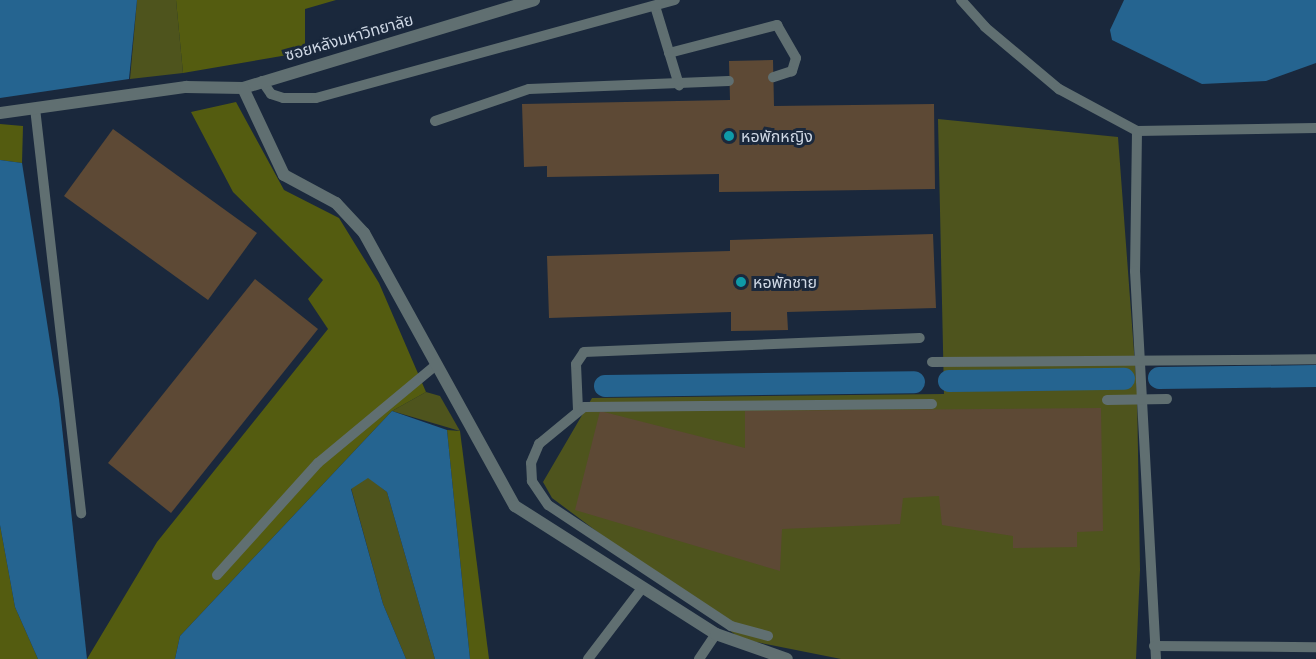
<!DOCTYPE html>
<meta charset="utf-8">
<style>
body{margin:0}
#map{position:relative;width:1316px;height:659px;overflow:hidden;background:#1a283c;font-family:"Titillium Web","Noto Sans Thai",sans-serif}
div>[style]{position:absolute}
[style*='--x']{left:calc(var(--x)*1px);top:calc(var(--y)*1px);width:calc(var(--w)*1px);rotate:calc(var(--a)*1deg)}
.green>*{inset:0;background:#4e541d}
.forest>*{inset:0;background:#545c10}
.water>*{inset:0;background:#256490}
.canal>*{height:22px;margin:-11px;padding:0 11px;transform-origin:11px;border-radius:11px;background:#256490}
.building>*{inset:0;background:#5d4935}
.service>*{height:10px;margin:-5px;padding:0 5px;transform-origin:5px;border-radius:5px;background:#606f71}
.minor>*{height:12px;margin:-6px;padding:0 6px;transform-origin:6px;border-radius:6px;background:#606f71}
.dots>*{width:16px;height:16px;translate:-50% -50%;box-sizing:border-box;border:3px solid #1a283c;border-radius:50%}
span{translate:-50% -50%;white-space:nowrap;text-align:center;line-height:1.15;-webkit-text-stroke:6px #1a283c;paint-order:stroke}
.street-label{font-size:16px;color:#cfd8e5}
.poi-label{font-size:16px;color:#cfd8e5}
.left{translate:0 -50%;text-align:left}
</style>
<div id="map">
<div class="green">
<div style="clip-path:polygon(137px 0,176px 0,183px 73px,130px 79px)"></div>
<div style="clip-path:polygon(938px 119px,1118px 137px,1137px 392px,1140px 570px,1136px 659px,841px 659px,741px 639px,552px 498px,543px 482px,592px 398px,944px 394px)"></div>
<div style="clip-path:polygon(426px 392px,440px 396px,460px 431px,392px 411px)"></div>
<div style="clip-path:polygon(368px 477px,387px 492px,435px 659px,406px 659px,383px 604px,351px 488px)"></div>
</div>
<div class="forest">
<div style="clip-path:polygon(176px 0,336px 0,305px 9px,305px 52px,183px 73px)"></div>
<div style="clip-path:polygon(236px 102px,284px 190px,339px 218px,379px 283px,426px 392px,392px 411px,180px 636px,175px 659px,87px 659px,157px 542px,328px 329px,308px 299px,323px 280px,233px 192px,191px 112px)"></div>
<div style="clip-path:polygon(0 124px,23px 126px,22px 163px,0 160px)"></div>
<div style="clip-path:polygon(447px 430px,460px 431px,489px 659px,470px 659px)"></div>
<div style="clip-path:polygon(0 525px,15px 607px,38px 659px,0 659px)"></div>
</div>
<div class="water">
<div style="clip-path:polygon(0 0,137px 0,129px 79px,0 98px)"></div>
<div style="clip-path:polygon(1124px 0,1316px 0,1316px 63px,1266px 81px,1202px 84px,1112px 40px,1110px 30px)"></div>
<div style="clip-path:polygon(0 160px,22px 163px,59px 399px,87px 659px,38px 659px,15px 607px,0 525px)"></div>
<div style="clip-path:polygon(392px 411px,447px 430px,470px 659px,435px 659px,387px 492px,368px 478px,351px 489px,383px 604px,406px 659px,175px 659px,180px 636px)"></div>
</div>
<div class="canal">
<div style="--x:1159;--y:378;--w:157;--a:-0.7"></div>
<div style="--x:949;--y:381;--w:175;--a:-0.7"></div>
<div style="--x:605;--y:386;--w:309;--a:-0.7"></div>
</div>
<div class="building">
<div style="clip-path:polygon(773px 60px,774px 106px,934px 104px,935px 189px,719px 192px,719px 174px,547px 177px,547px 166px,524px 167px,522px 104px,730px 100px,729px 61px)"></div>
<div style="clip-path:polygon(113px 129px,257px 233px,208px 300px,64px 196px)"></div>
<div style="clip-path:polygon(933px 234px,936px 308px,787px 312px,788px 330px,731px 331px,731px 312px,549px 318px,547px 256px,730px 251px,730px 240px)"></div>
<div style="clip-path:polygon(255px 279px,318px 329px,171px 513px,108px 463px)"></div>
<div style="clip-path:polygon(1101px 408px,1103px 531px,1077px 532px,1077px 547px,1013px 548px,1013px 536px,942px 525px,939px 496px,903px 498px,900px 524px,782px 529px,780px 571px,575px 510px,600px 411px,745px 448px,745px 411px)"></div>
</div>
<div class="service">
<div style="--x:961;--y:0;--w:36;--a:48"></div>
<div style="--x:985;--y:27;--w:97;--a:40"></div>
<div style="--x:1059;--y:89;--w:89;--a:28.3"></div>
<div style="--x:1137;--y:131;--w:179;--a:-1"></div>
<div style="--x:655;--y:6;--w:83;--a:73.1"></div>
<div style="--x:669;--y:53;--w:112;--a:-14.5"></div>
<div style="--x:777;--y:25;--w:38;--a:60"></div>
<div style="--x:796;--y:58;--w:14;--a:107"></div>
<div style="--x:792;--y:71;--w:20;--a:162"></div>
<div style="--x:262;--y:81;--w:16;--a:55"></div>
<div style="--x:271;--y:94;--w:13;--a:18"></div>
<div style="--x:283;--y:98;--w:33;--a:0"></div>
<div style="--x:316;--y:98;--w:372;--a:-15.3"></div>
<div style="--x:35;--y:108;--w:408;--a:83.5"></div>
<div style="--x:435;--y:121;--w:99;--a:-18.8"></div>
<div style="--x:529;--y:89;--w:200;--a:-2.3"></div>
<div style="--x:1137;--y:131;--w:140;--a:90.8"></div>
<div style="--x:1135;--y:271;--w:389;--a:86.9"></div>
<div style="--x:932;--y:362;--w:384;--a:-0.4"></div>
<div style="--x:1107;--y:400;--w:60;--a:-1"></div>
<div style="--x:578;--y:410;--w:46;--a:-92.5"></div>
<div style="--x:576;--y:364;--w:14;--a:-56"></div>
<div style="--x:584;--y:352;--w:336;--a:-2.4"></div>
<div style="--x:217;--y:575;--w:151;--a:-48"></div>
<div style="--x:318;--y:463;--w:152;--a:-39.7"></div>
<div style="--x:768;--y:636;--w:38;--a:-165"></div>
<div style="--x:731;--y:626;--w:219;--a:-146.5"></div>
<div style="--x:548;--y:505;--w:29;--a:-124"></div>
<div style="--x:532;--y:481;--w:18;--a:-93"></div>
<div style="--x:531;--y:463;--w:21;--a:-67"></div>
<div style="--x:539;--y:444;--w:58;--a:-39.4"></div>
<div style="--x:584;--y:407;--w:348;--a:-0.5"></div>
<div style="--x:1154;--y:646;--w:162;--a:0.4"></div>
<div style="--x:588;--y:659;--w:89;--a:-52.7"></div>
<div style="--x:699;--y:659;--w:30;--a:-56"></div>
</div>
<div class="minor">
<div style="--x:243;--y:88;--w:304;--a:-16.8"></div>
<div style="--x:0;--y:113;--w:188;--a:-8"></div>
<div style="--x:186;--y:87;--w:57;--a:1"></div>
<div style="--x:243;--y:88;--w:96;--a:64.8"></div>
<div style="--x:284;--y:175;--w:59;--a:28.3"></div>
<div style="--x:336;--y:203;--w:41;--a:47"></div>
<div style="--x:364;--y:233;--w:312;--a:61.1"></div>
<div style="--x:515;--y:506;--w:238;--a:32.5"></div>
<div style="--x:716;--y:634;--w:75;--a:19.4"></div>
</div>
<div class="dots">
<div style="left:729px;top:136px;background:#0f9aa8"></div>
<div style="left:741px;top:282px;background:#0f9aa8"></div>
</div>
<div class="street-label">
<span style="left:349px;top:37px;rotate:-16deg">ซอยหลังมหาวิทยาลัย</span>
</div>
<div class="poi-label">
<span class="left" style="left:741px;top:136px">หอพักหญิง</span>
<span class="left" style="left:753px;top:282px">หอพักชาย</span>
</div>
</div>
